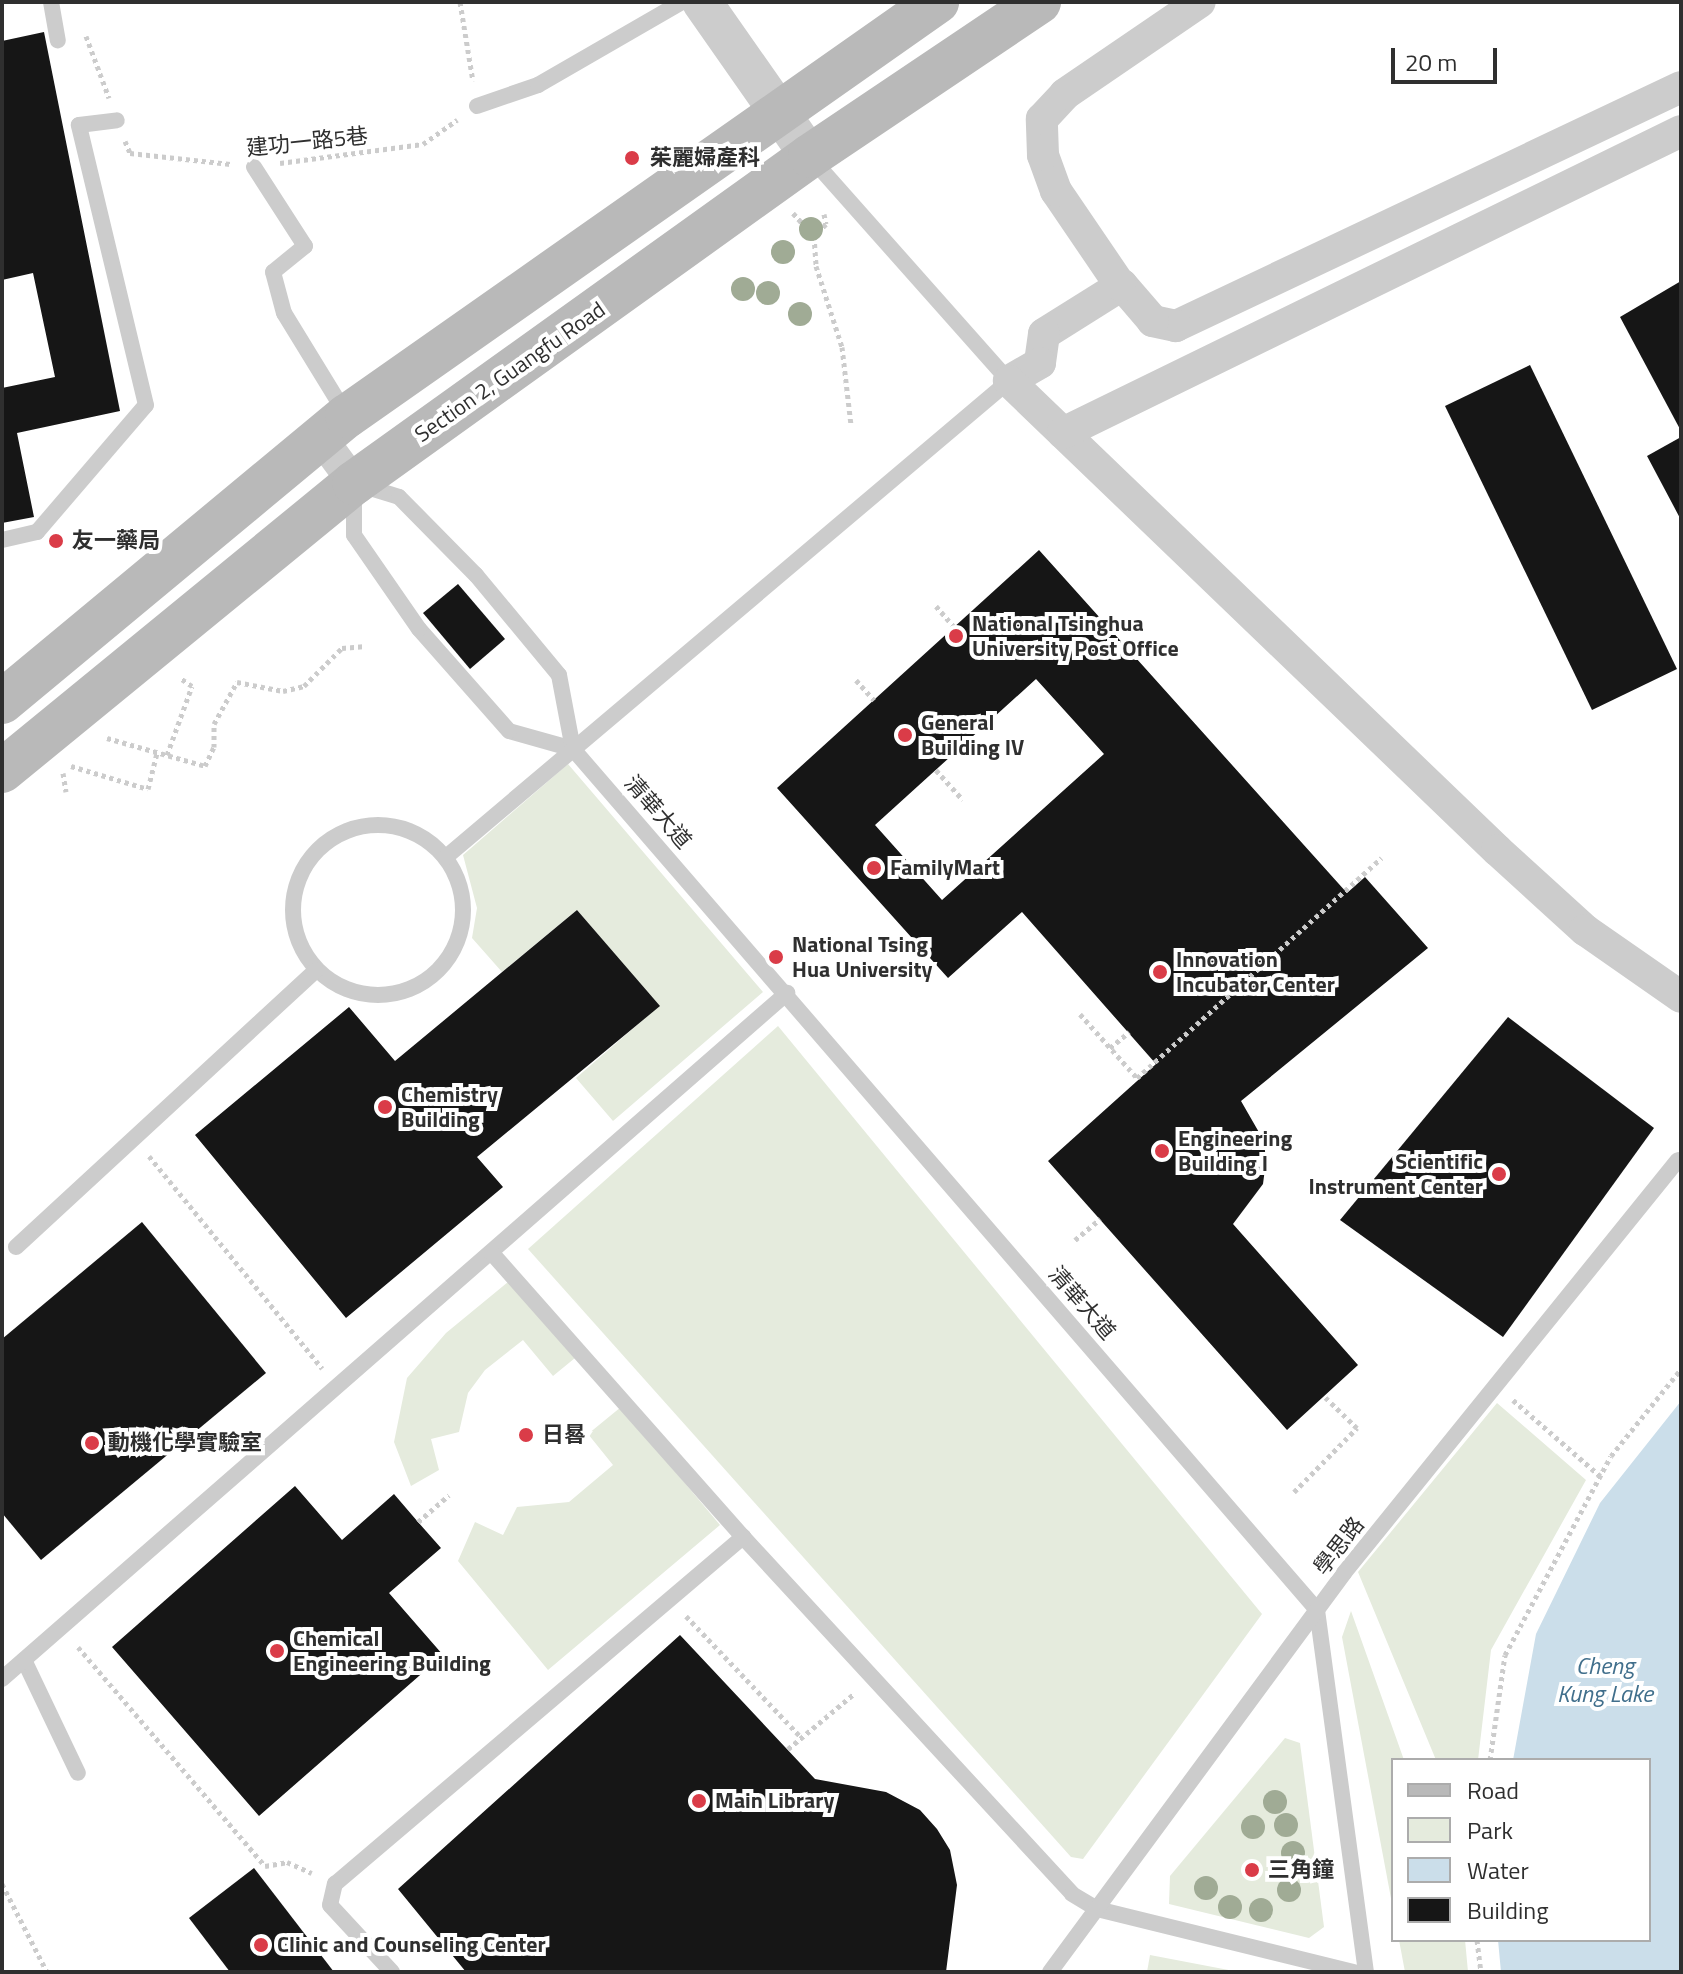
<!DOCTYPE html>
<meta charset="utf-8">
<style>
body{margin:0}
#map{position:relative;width:1683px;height:1974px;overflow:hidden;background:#fff;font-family:"Titillium Web","Noto Sans TC",sans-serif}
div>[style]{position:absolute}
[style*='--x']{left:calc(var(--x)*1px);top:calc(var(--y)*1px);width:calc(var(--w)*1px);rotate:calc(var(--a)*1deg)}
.green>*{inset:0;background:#e5ebdd}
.water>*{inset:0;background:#cbdeea}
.building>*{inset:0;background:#161616}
.path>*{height:5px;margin-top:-2.5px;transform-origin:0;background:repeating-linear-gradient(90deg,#ccc 0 4px,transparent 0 8px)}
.service>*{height:16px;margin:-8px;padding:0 8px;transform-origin:8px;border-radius:8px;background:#ccc}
.service>.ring{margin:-8px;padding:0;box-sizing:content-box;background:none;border:16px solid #ccc;border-radius:50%}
.minor>*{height:32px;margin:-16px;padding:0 16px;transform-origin:16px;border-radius:16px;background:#ccc}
.tertiary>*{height:40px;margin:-20px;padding:0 20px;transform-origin:20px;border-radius:20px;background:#ccc}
.secondary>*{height:44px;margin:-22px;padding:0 22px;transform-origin:22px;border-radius:22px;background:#b9b9b9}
.trees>*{width:24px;height:24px;margin:-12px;border-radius:50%;background:#a0ab95}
.dots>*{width:22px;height:22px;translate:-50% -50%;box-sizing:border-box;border:4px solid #fff;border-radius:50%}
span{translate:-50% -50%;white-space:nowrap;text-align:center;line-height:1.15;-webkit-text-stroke:8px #fff;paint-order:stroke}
.street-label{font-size:22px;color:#2f2f2f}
.poi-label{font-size:22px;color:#2f2f2f;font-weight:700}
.left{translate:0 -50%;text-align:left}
.right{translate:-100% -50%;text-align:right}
.water-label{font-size:24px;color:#416f8c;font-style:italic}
.frame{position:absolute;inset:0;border:4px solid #2f2f2f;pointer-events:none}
.legend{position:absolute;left:1391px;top:1758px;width:260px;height:184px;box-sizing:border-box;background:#fff;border:2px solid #acacac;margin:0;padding:10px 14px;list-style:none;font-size:24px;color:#2f2f2f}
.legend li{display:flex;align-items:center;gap:16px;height:40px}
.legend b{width:40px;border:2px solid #acacac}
.scale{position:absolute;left:1391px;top:48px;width:106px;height:36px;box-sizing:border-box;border:4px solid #2f2f2f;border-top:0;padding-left:10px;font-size:24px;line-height:28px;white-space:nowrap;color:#2f2f2f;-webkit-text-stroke:6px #fff;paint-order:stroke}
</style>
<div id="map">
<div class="green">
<div style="clip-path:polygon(568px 764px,763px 992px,613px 1121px,576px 1078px,659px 1006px,577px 910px,502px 972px,472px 938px,477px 908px,463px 855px)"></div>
<div style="clip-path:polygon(778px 1026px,1262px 1614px,1083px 1859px,1071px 1857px,528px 1249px)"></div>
<div style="clip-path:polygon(508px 1282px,575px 1358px,553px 1376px,523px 1340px,485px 1370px,468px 1393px,459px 1432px,431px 1439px,439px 1470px,411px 1486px,394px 1442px,407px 1378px,446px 1333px)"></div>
<div style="clip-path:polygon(1497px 1403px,1586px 1480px,1491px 1650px,1478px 1760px,1436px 1760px,1358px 1572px)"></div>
<div style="clip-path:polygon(621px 1407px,720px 1525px,548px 1670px,458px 1561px,475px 1522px,503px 1535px,517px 1507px,569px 1502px,613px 1465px,588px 1434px)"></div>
<div style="clip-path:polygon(1351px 1611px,1404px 1760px,1393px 1760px,1393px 1909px,1342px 1637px)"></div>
<div style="clip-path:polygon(1285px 1738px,1300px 1743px,1324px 1927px,1309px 1938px,1169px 1904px,1170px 1876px)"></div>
<div style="clip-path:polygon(1399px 1940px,1465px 1940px,1468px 1972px,1405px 1972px)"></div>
<div style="clip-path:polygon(1150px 1955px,1239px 1972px,1147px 1972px)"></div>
</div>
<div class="water">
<div style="clip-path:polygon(1681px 1401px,1681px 1972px,1501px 1972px,1498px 1940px,1649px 1940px,1649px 1760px,1513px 1760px,1536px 1634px,1600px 1503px)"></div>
</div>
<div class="building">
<div style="clip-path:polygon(44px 32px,120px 411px,17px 433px,34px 517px,2px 523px,2px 388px,55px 377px,33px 273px,2px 280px,2px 41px)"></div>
<div style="clip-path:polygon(1681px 281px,1681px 431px,1620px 317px)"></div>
<div style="clip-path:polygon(1530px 365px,1677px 669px,1592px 710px,1445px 406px)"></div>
<div style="clip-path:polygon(1681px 437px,1681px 520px,1647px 456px)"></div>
<div style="clip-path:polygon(evenodd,1039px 550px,1347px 893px,1365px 877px,1428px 948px,1241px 1101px,1264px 1141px,1266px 1161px,1263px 1184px,1233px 1224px,1358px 1365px,1287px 1430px,1048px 1161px,1156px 1064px,1022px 912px,948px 978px,777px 788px,1039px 550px,1036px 679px,1104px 754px,942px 900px,875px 825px,1036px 679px)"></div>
<div style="clip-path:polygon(458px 584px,505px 639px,470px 669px,423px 613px)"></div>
<div style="clip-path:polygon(577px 910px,660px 1006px,477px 1157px,503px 1187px,346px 1318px,195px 1135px,349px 1007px,395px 1061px)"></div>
<div style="clip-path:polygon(1508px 1017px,1654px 1128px,1503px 1337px,1340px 1220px)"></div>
<div style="clip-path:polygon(142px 1222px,266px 1373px,41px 1560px,2px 1513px,2px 1339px)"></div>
<div style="clip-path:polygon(295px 1486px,342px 1540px,394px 1494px,418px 1522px,441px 1548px,389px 1593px,443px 1655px,259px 1816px,112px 1647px)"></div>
<div style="clip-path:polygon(680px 1635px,815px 1779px,886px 1792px,920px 1810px,937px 1829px,950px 1850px,957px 1885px,946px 1972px,466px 1972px,398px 1889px)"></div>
<div style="clip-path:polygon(254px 1868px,334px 1972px,230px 1972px,189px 1918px)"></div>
</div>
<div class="path">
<div style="--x:460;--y:2;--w:80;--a:80.7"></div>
<div style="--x:86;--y:36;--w:66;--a:69.6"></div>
<div style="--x:125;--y:141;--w:13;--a:67"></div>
<div style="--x:130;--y:153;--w:101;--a:6.3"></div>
<div style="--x:280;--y:163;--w:144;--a:-7.6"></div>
<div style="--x:423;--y:144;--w:42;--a:-35.2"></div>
<div style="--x:793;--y:213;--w:31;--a:48"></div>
<div style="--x:824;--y:214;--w:10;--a:79"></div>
<div style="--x:826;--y:224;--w:17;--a:135"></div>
<div style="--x:814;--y:236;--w:30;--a:86"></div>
<div style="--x:816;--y:266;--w:85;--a:72.2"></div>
<div style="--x:842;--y:347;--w:79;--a:83.4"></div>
<div style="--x:936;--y:606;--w:28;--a:49"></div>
<div style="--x:856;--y:680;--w:27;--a:48"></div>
<div style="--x:107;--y:738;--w:102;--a:15.9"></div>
<div style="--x:205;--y:766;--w:21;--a:-65"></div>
<div style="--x:214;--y:747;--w:23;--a:-90"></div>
<div style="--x:214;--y:724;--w:48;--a:-61.3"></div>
<div style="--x:237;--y:682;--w:47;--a:11.1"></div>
<div style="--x:283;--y:691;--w:22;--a:-13"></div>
<div style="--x:304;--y:686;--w:54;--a:-45"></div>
<div style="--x:342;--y:648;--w:21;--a:-5"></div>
<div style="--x:167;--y:755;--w:73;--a:-70.1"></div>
<div style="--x:192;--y:686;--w:14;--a:-146"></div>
<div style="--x:71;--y:766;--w:80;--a:16.6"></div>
<div style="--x:148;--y:789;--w:38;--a:-76"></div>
<div style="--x:936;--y:770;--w:40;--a:48"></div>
<div style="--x:63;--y:773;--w:19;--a:81"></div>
<div style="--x:1080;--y:1014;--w:86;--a:48.3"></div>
<div style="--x:1137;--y:1078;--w:329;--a:-42"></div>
<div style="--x:1110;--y:1048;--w:25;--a:-40"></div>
<div style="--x:149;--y:1156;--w:274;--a:50.8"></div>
<div style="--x:1075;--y:1240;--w:33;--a:-40"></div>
<div style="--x:1513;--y:1400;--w:116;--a:41.1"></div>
<div style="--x:1294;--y:1492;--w:90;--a:-45.5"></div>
<div style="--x:1357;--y:1428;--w:46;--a:-135.9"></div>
<div style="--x:418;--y:1522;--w:41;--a:-41.1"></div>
<div style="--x:686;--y:1616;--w:167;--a:46.5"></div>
<div style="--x:78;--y:1647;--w:288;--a:49.5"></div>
<div style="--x:265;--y:1866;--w:22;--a:-10"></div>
<div style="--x:287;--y:1862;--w:27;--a:24"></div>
<div style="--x:788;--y:1749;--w:87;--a:-39.9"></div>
<div style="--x:1490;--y:1760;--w:106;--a:-81.9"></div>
<div style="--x:1505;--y:1655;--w:225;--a:-62"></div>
<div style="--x:1611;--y:1456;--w:112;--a:-51.2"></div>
<div style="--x:2;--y:1884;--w:99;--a:62.9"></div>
<div style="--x:1477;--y:1940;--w:32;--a:83"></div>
</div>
<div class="service">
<div style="--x:51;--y:2;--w:39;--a:80"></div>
<div style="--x:477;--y:106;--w:65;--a:-19"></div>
<div style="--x:538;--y:85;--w:166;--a:-30"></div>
<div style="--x:254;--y:167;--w:94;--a:57.2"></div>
<div style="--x:305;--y:246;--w:41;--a:140.9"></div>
<div style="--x:273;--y:272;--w:42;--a:75"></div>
<div style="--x:284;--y:313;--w:121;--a:58.5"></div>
<div style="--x:2;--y:540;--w:36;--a:-13"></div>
<div style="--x:37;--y:532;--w:167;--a:-49.4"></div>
<div style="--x:146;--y:405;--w:288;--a:-103.5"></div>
<div style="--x:79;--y:125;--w:38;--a:-7"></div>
<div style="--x:573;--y:749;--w:66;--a:-164.3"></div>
<div style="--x:509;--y:731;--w:136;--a:-131.4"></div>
<div style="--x:419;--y:629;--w:114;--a:-124.7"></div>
<div style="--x:354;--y:535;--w:52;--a:-90"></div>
<div style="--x:354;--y:483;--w:47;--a:17.3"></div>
<div style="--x:399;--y:497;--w:110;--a:45.4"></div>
<div style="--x:476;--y:575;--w:130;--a:50.3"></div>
<div style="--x:559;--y:675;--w:75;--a:79.3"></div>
<div style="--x:573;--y:749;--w:1138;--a:49.17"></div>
<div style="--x:1317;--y:1610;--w:365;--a:82.3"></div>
<div class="ring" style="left:293px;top:825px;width:154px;height:154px"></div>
<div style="--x:446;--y:857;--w:737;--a:-40.21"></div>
<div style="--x:1009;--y:381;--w:298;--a:-131.6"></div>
<div style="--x:16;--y:1247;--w:408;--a:-42.7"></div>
<div style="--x:743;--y:1537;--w:485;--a:47.3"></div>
<div style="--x:1072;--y:1894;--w:29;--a:31"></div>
<div style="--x:1097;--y:1909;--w:265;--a:13.8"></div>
<div style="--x:24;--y:1660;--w:125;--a:64.5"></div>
<div style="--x:2;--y:1679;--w:1043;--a:-41.15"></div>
<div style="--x:392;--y:1972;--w:91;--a:-132.8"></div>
<div style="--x:330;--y:1905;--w:22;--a:-77"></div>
<div style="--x:335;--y:1884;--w:536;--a:-40.38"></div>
<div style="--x:743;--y:1537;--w:380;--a:-131.5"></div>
<div style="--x:1050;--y:1972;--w:496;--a:-53.6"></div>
<div style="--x:1344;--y:1573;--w:531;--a:-51.04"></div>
</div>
<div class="minor">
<div style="--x:1681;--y:87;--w:559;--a:154.67"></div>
<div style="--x:1176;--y:326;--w:24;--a:-168"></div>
<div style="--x:1153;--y:321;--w:48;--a:-130.7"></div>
<div style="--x:1122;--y:285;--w:92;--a:147.9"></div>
<div style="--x:1044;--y:334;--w:29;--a:98"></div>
<div style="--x:1040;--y:363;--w:36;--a:150"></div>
<div style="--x:1009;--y:381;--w:677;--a:43.86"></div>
<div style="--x:1497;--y:850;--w:119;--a:42.3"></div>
<div style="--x:1585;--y:930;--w:117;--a:34.9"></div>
<div style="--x:1120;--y:285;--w:114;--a:-124.2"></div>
<div style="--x:1056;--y:191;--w:38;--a:-110"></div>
<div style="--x:1043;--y:155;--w:36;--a:-92"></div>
<div style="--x:1042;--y:119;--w:34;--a:-47"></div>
<div style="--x:1065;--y:94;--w:163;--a:-34.3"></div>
<div style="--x:1063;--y:433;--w:688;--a:-26.04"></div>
<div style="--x:321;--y:438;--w:56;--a:53.7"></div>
</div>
<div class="tertiary">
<div style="--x:702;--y:2;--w:188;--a:55"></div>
</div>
<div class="secondary">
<div style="--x:2;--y:702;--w:448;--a:-39.7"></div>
<div style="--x:347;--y:416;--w:721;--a:-35.06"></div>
<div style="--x:2;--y:771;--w:455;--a:-39.3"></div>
<div style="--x:354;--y:483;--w:561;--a:-35.64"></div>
<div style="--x:810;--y:156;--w:276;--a:-33.9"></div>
</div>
<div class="trees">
<div style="left:811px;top:229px"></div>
<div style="left:783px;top:252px"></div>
<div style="left:743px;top:289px"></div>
<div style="left:768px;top:293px"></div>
<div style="left:800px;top:314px"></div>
<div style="left:1275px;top:1802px"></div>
<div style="left:1286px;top:1825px"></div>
<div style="left:1253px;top:1827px"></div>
<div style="left:1293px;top:1853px"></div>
<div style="left:1206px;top:1888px"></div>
<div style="left:1289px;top:1890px"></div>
<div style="left:1230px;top:1907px"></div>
<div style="left:1261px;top:1910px"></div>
</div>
<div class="dots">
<div style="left:632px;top:158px;background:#da3c48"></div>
<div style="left:56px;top:541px;background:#da3c48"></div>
<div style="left:956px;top:636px;background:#da3c48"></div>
<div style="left:905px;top:735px;background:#da3c48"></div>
<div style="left:874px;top:868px;background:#da3c48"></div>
<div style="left:776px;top:957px;background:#da3c48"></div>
<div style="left:1160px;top:972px;background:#da3c48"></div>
<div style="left:385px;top:1107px;background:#da3c48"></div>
<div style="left:1162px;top:1151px;background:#da3c48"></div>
<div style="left:1499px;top:1174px;background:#da3c48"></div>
<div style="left:526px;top:1435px;background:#da3c48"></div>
<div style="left:92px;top:1443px;background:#da3c48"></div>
<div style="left:277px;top:1651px;background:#da3c48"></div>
<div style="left:699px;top:1801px;background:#da3c48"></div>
<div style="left:1252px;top:1870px;background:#da3c48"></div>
<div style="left:261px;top:1945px;background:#da3c48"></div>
</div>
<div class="street-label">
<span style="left:307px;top:142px;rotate:-6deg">建功一路5巷</span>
<span style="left:510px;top:372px;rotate:-35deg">Section 2, Guangfu Road</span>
<span style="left:658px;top:812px;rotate:49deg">清華大道</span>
<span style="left:1082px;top:1303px;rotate:49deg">清華大道</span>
<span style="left:1339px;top:1546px;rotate:-52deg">學思路</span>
</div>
<div class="poi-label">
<span class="left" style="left:650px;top:158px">茱麗婦產科</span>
<span class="left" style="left:72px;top:541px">友一藥局</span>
<span class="left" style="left:972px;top:636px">National Tsinghua<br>University Post Office</span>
<span class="left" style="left:921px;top:735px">General<br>Building IV</span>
<span class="left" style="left:890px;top:868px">FamilyMart</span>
<span class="left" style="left:792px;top:957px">National Tsing<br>Hua University</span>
<span class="left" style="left:1176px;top:972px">Innovation<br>Incubator Center</span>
<span class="left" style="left:401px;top:1107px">Chemistry<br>Building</span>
<span class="left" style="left:1178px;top:1151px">Engineering<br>Building I</span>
<span class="right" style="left:1483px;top:1174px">Scientific<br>Instrument Center</span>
<span class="left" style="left:542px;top:1435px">日晷</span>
<span class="left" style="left:108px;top:1443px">動機化學實驗室</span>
<span class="left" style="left:293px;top:1651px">Chemical<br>Engineering Building</span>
<span class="left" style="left:715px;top:1801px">Main Library</span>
<span class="left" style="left:1268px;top:1870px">三角鐘</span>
<span class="left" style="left:277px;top:1945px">Clinic and Counseling Center</span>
</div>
<div class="water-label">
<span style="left:1605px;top:1680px">Cheng<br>Kung Lake</span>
</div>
<div class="frame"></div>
<ul class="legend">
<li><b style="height:10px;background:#b9b9b9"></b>Road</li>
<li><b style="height:22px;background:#e5ebdd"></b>Park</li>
<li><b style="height:22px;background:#cbdeea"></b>Water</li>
<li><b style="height:22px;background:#161616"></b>Building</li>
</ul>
<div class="scale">20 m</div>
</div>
